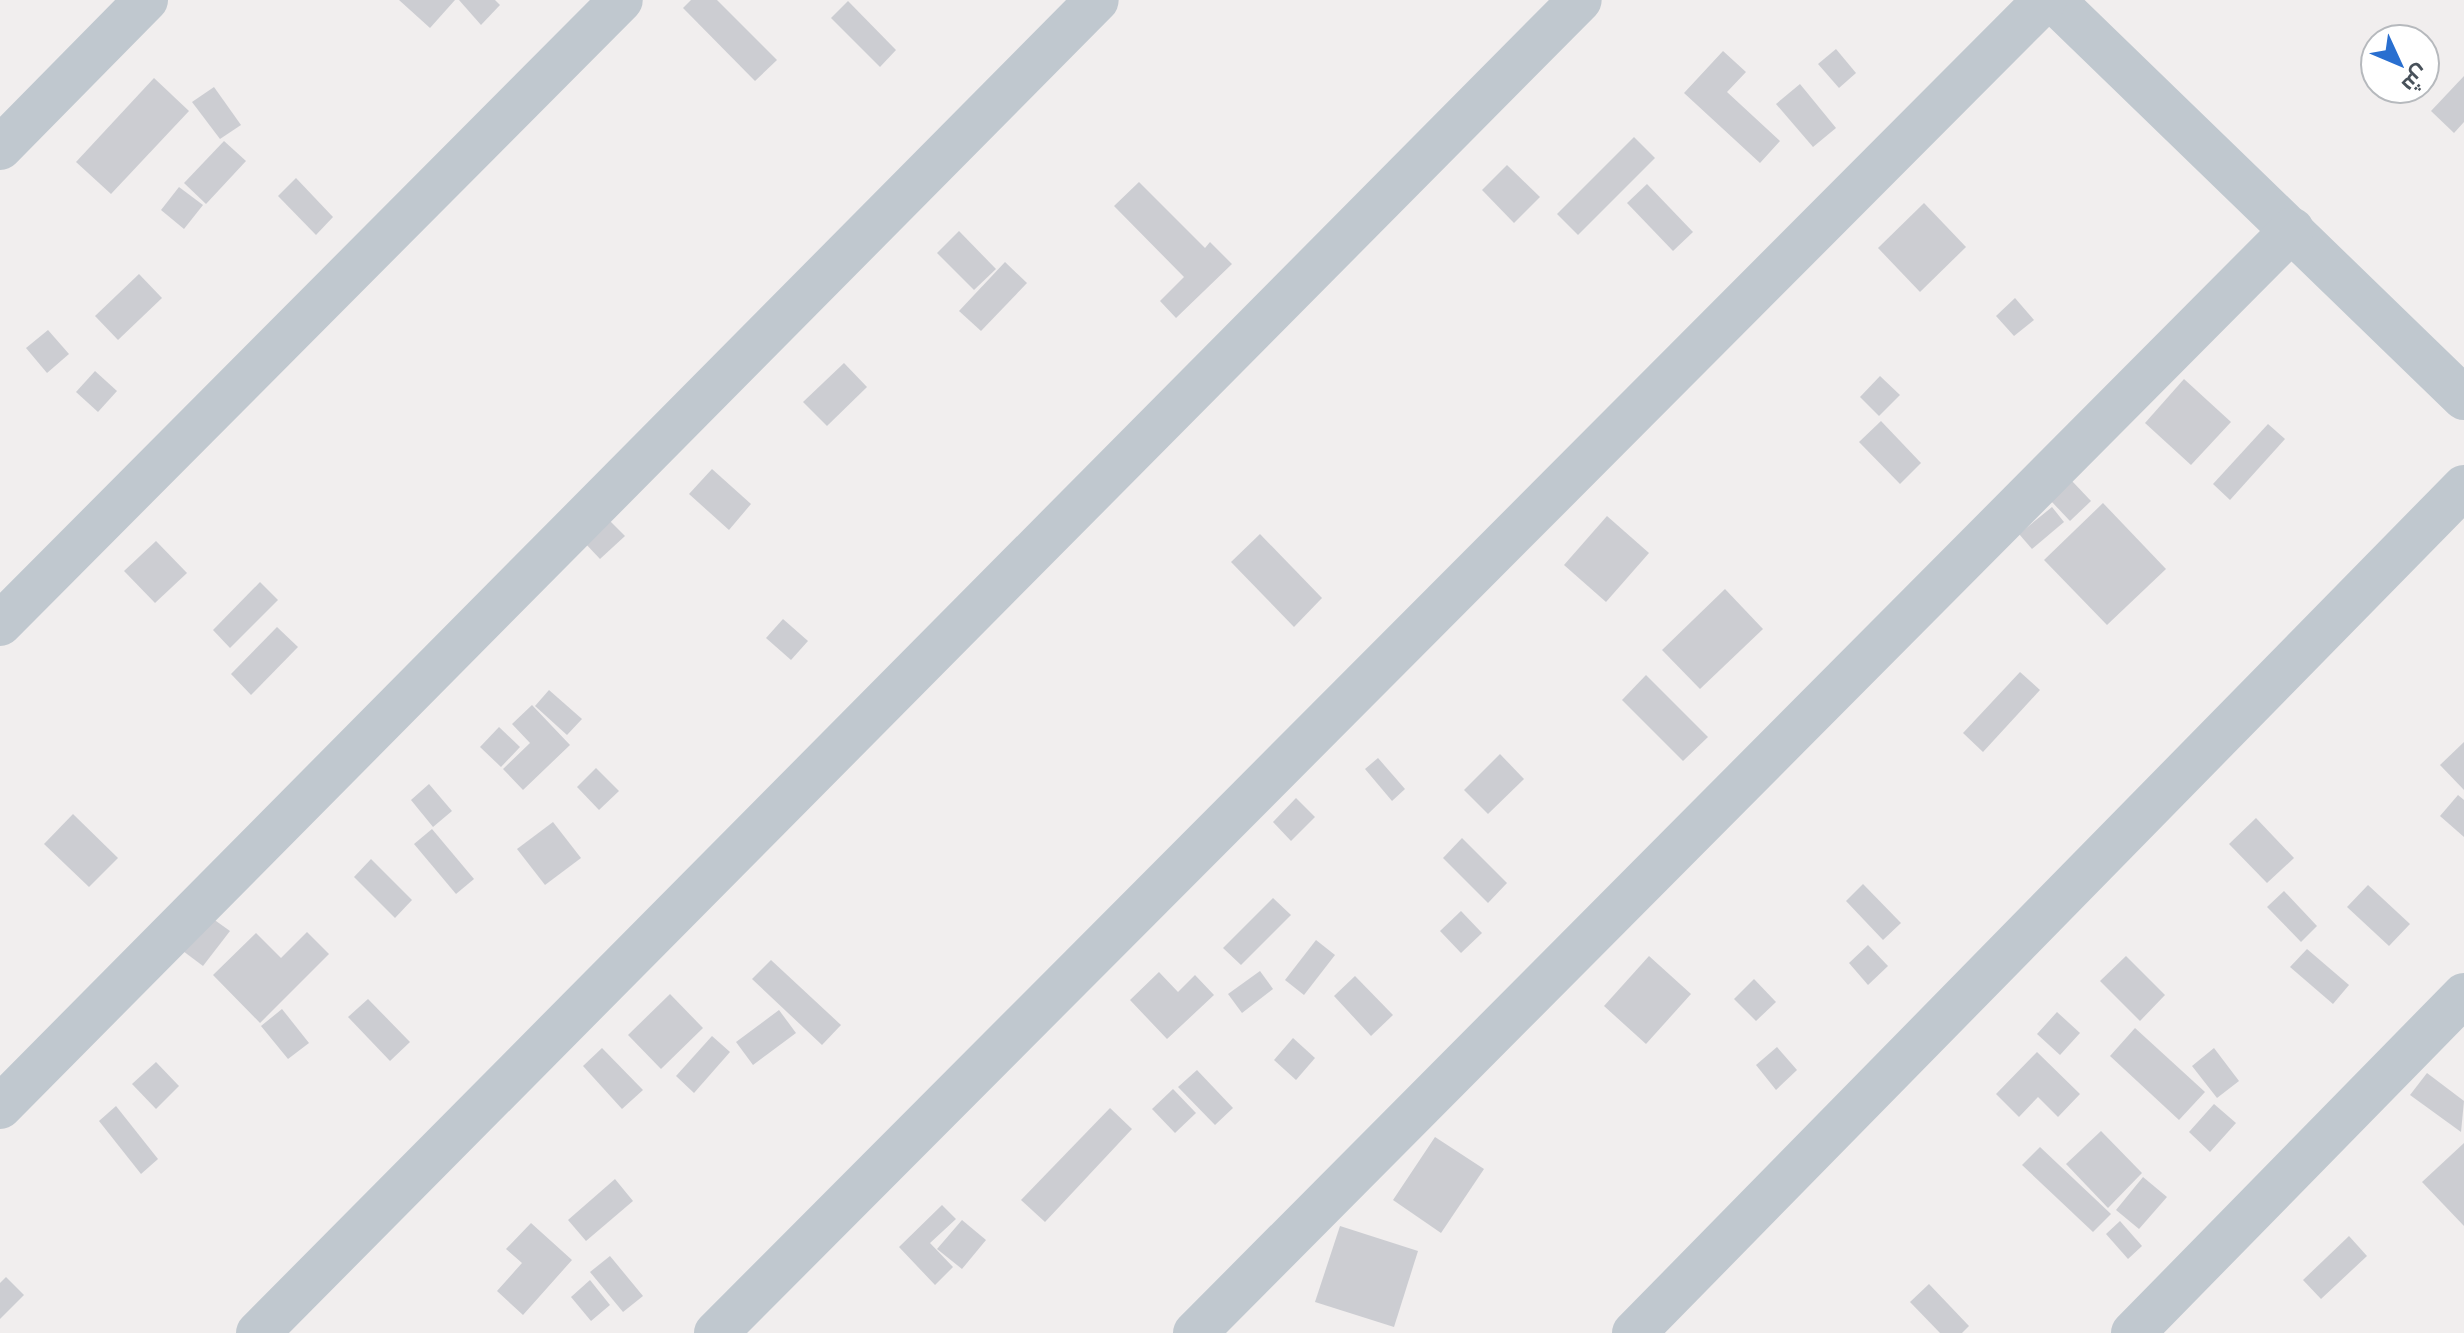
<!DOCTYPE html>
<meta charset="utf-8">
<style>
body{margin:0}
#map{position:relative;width:2464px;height:1333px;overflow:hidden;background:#f1eeee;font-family:Lato,Cairo,sans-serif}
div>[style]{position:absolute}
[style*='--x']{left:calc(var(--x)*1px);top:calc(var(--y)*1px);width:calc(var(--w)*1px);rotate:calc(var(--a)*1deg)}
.building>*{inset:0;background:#cccdd2}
.minor>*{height:44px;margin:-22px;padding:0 22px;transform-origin:22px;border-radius:22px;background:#c0c8cf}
span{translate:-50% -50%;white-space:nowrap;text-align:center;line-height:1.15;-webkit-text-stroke:6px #fff;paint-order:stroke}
.north{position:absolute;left:2360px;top:24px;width:80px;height:80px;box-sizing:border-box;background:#fff;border:2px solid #b6b9bd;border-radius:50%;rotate:134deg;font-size:22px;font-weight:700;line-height:32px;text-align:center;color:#48515a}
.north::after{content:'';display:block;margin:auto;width:28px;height:36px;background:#296fd0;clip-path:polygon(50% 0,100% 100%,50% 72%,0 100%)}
</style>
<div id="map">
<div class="building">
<div style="clip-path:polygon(399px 0,455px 0,430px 28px)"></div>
<div style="clip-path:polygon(459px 0,495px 0,500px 5px,481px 25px)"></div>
<div style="clip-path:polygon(691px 0,717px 0,777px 60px,755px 81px,683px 8px)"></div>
<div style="clip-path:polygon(848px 1px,896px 50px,880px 67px,831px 18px)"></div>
<div style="clip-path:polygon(1836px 49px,1856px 73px,1839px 88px,1818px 64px)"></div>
<div style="clip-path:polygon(1723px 51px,1746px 72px,1727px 92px,1780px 141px,1760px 163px,1684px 93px)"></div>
<div style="clip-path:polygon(2464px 76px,2464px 122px,2454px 133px,2431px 111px)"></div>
<div style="clip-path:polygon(154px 78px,189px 111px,111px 194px,76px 162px)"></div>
<div style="clip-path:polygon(1800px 84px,1836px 128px,1813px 147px,1776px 104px)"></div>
<div style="clip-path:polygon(214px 87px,241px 125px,220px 139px,192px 102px)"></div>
<div style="clip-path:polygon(1634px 137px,1655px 158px,1578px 235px,1557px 214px)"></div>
<div style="clip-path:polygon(224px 141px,246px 161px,206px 204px,184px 183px)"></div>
<div style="clip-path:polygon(1507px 165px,1540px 197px,1514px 223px,1482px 190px)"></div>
<div style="clip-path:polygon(296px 178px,333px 217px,316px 235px,278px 196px)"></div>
<div style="clip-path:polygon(1139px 182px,1205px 248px,1210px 242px,1232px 264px,1176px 318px,1160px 301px,1184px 277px,1114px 206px)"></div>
<div style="clip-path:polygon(1647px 184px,1693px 232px,1673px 251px,1627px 203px)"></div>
<div style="clip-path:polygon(179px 187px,203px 205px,184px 229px,161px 210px)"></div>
<div style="clip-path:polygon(1924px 203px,1966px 247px,1920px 292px,1878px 248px)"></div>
<div style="clip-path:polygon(959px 231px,996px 269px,974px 290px,937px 253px)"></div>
<div style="clip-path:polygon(1005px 262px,1027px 283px,981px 331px,959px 311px)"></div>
<div style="clip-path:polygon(139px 274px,162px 298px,118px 340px,95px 316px)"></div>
<div style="clip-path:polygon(2015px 298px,2034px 320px,2014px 336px,1996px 316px)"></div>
<div style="clip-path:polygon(48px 330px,69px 354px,47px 373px,26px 348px)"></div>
<div style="clip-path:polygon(844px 363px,867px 387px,827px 426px,803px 402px)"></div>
<div style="clip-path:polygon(95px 371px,117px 391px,98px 412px,76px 392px)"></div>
<div style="clip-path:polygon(1880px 376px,1900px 395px,1879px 416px,1860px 397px)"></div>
<div style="clip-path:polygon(2184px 379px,2231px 422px,2191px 465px,2145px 423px)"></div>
<div style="clip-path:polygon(1881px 421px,1921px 463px,1900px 484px,1859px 442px)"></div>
<div style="clip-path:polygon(2268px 424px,2285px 439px,2230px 500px,2213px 484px)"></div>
<div style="clip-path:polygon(712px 469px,751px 504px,729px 530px,689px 494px)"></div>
<div style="clip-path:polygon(2072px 481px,2091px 501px,2070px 521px,2051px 501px)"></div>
<div style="clip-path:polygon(2103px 503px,2166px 569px,2107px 625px,2044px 560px)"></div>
<div style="clip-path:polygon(2052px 507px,2064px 522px,2032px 549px,2019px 534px)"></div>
<div style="clip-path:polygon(1607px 516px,1649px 553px,1606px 602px,1564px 565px)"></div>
<div style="clip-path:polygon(607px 518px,625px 536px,600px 559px,583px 541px)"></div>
<div style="clip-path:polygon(1260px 534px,1322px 598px,1294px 627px,1231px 562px)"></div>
<div style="clip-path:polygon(156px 541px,187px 573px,155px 603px,124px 571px)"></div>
<div style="clip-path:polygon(260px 582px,278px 600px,230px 648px,213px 630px)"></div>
<div style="clip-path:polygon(1725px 589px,1763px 629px,1700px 689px,1662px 650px)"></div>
<div style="clip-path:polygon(783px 619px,808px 641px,791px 660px,766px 638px)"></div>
<div style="clip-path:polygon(277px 627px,298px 647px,251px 695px,231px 674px)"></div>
<div style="clip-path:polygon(2020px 672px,2040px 690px,1983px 752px,1963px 733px)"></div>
<div style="clip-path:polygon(1646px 675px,1708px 737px,1683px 761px,1622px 700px)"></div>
<div style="clip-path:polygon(549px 690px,582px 719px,567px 735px,535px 706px)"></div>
<div style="clip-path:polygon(532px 705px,570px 745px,523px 790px,503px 769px,530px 743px,512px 724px)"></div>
<div style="clip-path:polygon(499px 727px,520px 747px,501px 767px,480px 747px)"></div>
<div style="clip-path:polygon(2464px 742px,2464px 790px,2440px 765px)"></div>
<div style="clip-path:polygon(1500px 754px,1524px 779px,1488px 814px,1464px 790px)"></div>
<div style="clip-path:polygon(1378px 758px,1405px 789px,1392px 801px,1365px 769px)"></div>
<div style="clip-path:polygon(596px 768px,619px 791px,599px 810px,577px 787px)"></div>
<div style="clip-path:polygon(429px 784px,452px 811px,433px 827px,411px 800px)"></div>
<div style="clip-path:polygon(2458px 795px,2464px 800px,2464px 837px,2440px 816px)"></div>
<div style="clip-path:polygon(1296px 798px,1315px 817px,1291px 841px,1273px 822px)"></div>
<div style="clip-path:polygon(73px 814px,118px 858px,89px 887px,44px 844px)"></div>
<div style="clip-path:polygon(2256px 818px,2294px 858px,2267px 883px,2229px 844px)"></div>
<div style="clip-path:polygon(553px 822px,581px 858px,545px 885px,517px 849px)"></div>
<div style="clip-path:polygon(432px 829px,474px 879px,456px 894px,414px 844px)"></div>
<div style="clip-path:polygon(1462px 838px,1507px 883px,1488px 903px,1443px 858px)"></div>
<div style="clip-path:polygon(371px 859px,412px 900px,395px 918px,354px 877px)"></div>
<div style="clip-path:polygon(1863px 884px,1901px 923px,1883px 940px,1846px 901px)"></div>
<div style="clip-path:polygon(2368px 885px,2410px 924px,2389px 946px,2347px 907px)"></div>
<div style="clip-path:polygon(2284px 891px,2317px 926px,2301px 942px,2267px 907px)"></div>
<div style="clip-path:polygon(1273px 898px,1291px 915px,1241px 965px,1223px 948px)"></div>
<div style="clip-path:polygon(1461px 911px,1482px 933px,1461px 953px,1440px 931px)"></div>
<div style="clip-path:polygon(209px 916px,230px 931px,203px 966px,183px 951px)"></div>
<div style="clip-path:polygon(307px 932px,329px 954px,260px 1023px,213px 975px,256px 933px,281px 958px)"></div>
<div style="clip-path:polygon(1316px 940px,1335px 955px,1304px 995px,1285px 980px)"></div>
<div style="clip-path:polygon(1868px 945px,1888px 966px,1868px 985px,1849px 963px)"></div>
<div style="clip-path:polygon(2307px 949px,2349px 985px,2333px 1004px,2290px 967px)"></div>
<div style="clip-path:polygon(1649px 956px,1691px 994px,1646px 1044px,1604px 1006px)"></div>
<div style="clip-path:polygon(2126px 956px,2165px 995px,2140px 1021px,2100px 981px)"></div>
<div style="clip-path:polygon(771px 960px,841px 1025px,822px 1045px,752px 979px)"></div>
<div style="clip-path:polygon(1260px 971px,1273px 989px,1242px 1013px,1228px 994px)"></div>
<div style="clip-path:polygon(1159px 972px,1178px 992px,1195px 975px,1214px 995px,1167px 1039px,1130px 1000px)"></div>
<div style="clip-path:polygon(1355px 976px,1393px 1015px,1371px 1036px,1334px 996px)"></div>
<div style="clip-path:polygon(1754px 979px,1776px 1002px,1756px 1021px,1734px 999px)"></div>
<div style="clip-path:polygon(670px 994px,703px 1028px,661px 1069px,628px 1035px)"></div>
<div style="clip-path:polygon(368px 999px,410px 1042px,390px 1061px,348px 1017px)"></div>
<div style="clip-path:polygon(282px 1009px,309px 1043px,288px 1059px,261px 1026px)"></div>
<div style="clip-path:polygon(779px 1010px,796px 1033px,753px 1065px,736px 1042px)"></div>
<div style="clip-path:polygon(2057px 1012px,2080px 1033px,2060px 1055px,2037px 1034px)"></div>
<div style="clip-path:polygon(2135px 1028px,2205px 1092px,2179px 1120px,2110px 1056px)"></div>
<div style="clip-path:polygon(712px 1036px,730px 1052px,694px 1093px,676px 1076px)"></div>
<div style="clip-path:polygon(1293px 1038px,1315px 1058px,1296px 1080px,1274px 1060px)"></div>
<div style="clip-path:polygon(1777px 1047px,1797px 1070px,1776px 1090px,1756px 1065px)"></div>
<div style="clip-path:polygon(602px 1048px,643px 1090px,622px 1109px,583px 1066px)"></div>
<div style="clip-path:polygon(2214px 1048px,2239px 1081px,2217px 1098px,2192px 1066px)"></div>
<div style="clip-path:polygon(2037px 1052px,2080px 1094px,2058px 1117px,2038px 1097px,2019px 1117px,1996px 1094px)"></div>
<div style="clip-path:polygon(156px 1062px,179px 1086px,156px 1109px,132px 1084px)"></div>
<div style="clip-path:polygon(1197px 1070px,1233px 1108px,1215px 1125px,1178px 1087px)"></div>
<div style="clip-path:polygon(2427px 1073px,2464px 1101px,2461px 1132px,2410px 1095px)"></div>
<div style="clip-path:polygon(1173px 1089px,1196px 1113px,1175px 1133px,1152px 1109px)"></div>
<div style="clip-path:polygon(2214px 1104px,2236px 1123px,2210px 1152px,2189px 1132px)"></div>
<div style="clip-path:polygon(116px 1106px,158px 1159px,141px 1174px,99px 1121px)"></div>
<div style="clip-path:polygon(1110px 1108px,1132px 1129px,1045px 1222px,1021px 1200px)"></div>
<div style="clip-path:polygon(2101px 1131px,2142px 1173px,2108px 1208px,2066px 1164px)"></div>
<div style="clip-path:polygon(1435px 1137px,1484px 1169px,1441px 1233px,1393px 1200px)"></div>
<div style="clip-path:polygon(2464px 1143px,2464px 1226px,2422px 1182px)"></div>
<div style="clip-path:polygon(2040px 1147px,2111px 1214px,2093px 1232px,2022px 1165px)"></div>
<div style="clip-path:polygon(2143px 1177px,2167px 1197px,2139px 1229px,2116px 1210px)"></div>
<div style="clip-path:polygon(615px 1179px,633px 1201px,586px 1241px,568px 1220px)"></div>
<div style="clip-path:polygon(942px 1205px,956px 1219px,930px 1243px,953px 1267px,935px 1285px,899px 1247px)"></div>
<div style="clip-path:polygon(962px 1220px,986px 1240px,962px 1269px,937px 1249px)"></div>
<div style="clip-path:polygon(2120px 1221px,2142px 1246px,2128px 1259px,2106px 1234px)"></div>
<div style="clip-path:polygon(531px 1223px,572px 1260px,523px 1315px,497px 1291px,522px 1263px,506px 1249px)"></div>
<div style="clip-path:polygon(1340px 1226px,1418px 1251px,1394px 1327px,1315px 1302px)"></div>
<div style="clip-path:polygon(2349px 1236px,2367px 1256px,2321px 1299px,2303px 1280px)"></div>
<div style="clip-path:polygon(610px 1256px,643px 1296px,623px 1312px,590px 1272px)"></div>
<div style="clip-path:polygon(6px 1277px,24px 1295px,0 1319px,0 1283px)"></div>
<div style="clip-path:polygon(590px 1280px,610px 1305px,591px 1321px,571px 1297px)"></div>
<div style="clip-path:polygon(1929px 1284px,1969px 1326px,1962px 1333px,1940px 1333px,1910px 1302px)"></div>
</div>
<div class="minor">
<div style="--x:2053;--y:0;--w:572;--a:44.08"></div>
<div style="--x:0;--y:148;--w:208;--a:-45.4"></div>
<div style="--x:0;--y:624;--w:880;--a:-45.14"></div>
<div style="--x:0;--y:1107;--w:1558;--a:-45.26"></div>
<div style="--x:258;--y:1333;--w:1877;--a:-45.24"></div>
<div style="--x:716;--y:1333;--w:1882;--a:-45.09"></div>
<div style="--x:1195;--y:1333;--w:1556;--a:-45.16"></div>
<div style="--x:1634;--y:1333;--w:1185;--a:-45.55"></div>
<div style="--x:2133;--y:1333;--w:473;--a:-45.6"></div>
</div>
<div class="north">ش</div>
</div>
